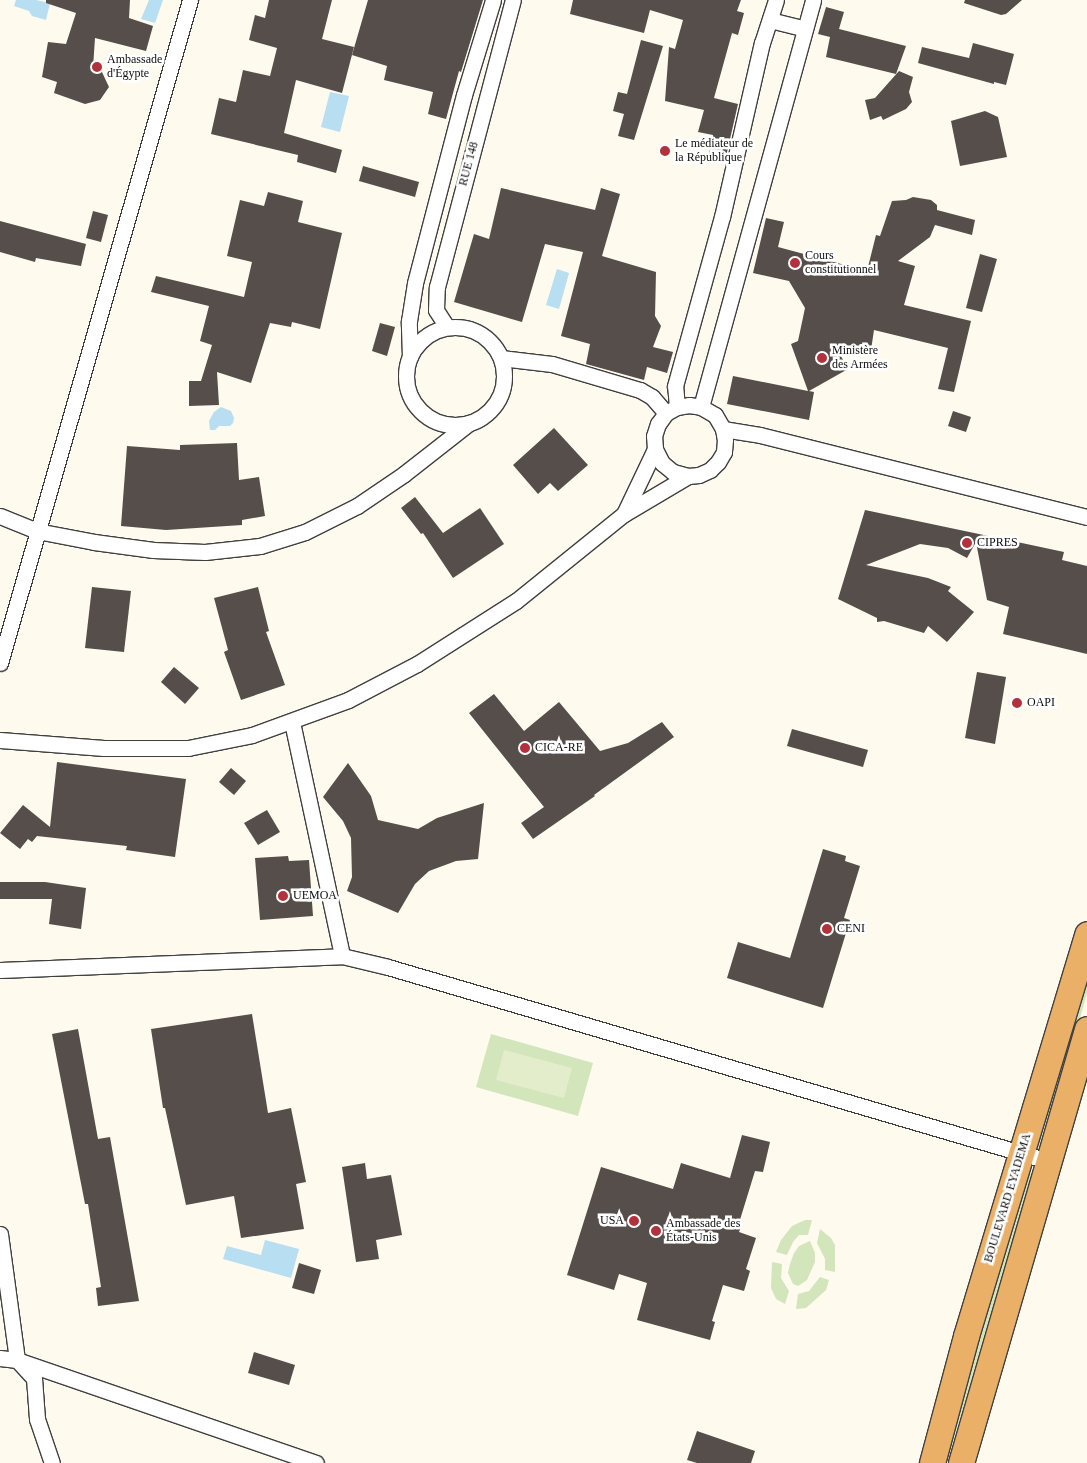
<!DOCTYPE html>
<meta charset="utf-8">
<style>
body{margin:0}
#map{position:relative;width:1087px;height:1463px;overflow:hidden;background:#fefaee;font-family:"Times New Roman",serif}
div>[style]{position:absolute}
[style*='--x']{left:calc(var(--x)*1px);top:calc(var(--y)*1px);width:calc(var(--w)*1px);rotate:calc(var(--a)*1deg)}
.green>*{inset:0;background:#d3e5bb}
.pitch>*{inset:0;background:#e3edcc}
.water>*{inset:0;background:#b7def1}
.building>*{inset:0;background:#554e4a}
.roads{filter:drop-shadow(1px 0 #404040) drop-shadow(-1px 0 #404040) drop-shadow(0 1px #404040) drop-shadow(0 -1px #404040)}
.minor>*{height:15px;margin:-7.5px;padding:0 7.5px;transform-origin:7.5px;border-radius:7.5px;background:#fff}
.minor>.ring{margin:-7.5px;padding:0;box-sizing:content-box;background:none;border:15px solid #fff;border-radius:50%}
.trunk>*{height:25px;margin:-12.5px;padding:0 12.5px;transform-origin:12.5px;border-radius:12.5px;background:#eab068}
.dots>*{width:14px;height:14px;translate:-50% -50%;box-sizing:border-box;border:2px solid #fff;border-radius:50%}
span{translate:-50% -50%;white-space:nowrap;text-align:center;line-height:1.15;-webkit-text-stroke:5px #fff;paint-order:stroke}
.poi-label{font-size:12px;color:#0d0d0d}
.left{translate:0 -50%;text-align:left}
.right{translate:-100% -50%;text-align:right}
.street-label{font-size:12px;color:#0d0d0d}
</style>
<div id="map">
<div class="green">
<div style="clip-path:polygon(1087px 966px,1087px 993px,1069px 1058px,1038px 1149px,1035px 1148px)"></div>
<div style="clip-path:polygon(491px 1034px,593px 1063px,578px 1116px,476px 1087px)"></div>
<div style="clip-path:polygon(1027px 1172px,1032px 1174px,1032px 1181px,1011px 1245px,947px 1463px,938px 1463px)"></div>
<div style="clip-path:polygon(805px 1220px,812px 1220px,808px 1235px,799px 1235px,793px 1242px,787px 1255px,776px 1252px,781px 1240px,792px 1226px)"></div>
<div style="clip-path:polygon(820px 1229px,831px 1238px,835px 1245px,835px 1272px,825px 1270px,825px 1259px,817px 1243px)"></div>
<div style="clip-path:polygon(810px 1241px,815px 1253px,815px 1262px,807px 1280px,798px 1286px,793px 1284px,788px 1273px,790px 1264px,794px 1253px,799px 1246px)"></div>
<div style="clip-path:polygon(772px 1262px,782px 1264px,781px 1278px,789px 1291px,785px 1304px,776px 1299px,771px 1288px)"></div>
<div style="clip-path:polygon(820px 1277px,829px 1280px,826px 1290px,806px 1308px,796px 1309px,798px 1294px,809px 1291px)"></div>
</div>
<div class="pitch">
<div style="clip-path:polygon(504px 1050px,572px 1068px,564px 1098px,496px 1080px)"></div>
</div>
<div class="water">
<div style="clip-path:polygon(16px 0,36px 0,50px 3px,46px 20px,32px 16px,29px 11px,14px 6px)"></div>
<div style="clip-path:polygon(149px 0,163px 0,155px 23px,141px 19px)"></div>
<div style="clip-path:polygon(330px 92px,349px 96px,340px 132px,321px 127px)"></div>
<div style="clip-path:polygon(557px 269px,569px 273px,559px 309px,546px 305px)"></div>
<div style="clip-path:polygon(221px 407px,231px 411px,234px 418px,233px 423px,230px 426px,219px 426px,215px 430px,210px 430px,209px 421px,214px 412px)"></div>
<div style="clip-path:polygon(265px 1240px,299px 1249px,291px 1278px,223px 1259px,227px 1246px,261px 1255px)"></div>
</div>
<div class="building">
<div style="clip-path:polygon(46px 0,130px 0,129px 18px,153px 26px,146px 51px,95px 38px,93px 68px,101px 70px,109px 87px,100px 100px,85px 104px,54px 93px,57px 82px,42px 77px,48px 42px,66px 44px,76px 13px,46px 3px)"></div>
<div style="clip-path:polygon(269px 0,332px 0,322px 39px,354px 47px,342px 93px,296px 80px,284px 133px,342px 150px,336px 173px,297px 162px,298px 155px,211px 134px,219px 98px,236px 102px,243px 70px,270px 76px,277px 48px,249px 40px,255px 15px,265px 18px)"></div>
<div style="clip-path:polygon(368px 0,483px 0,461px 72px,459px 71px,446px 119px,428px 114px,433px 92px,384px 80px,387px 66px,352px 55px)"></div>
<div style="clip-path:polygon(573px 0,741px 0,737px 11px,744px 13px,738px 35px,732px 33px,714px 98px,738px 104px,725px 161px,708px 157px,713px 135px,698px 132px,704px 110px,665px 101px,669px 47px,675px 49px,683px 20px,650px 10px,644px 33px,570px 14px)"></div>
<div style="clip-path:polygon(965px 0,1022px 0,1006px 14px,1001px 15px,964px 3px)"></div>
<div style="clip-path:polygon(826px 7px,844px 12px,839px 29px,906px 46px,896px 74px,826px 57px,830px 37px,818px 34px)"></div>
<div style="clip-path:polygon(641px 40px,663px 46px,634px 140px,618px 136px,624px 114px,613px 111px,618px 92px,627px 94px)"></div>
<div style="clip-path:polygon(973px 43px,1014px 54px,1006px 85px,994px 82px,994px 84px,918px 63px,922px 47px,969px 58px)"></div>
<div style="clip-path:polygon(899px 71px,913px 77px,909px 92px,912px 102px,906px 109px,883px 120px,881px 116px,870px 120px,865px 100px,875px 98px)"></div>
<div style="clip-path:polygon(985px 111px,998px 117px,1007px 157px,960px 166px,951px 121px)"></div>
<div style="clip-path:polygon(363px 166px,419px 182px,415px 197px,359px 181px)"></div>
<div style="clip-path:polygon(501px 188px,595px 210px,601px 188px,620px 194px,602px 256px,656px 272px,655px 316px,661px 326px,653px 347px,673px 352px,667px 373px,647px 367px,644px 380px,586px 364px,590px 344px,561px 336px,583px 252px,545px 244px,522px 322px,454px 302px,474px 234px,489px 239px)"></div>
<div style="clip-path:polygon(268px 192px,303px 201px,298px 222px,342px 233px,320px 329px,292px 322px,291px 327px,270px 323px,251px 383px,217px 372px,219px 405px,189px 406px,189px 381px,201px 381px,212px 345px,200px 341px,209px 306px,151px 292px,156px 276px,244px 297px,252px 262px,227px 256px,240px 200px,264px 206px)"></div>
<div style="clip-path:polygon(913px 197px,931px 200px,937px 205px,937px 210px,975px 220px,972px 235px,935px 225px,930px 237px,898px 261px,915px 266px,904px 305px,971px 321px,954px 392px,938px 389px,948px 348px,874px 330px,871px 350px,836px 347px,848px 369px,809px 391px,814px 392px,809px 420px,727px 404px,733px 376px,808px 391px,791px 344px,798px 341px,805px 308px,789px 281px,753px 273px,766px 218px,784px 222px,778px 247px,867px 271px,876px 235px,880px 236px,892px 201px,906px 200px)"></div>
<div style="clip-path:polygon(93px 211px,108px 215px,101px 242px,86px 238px)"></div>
<div style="clip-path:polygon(0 221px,86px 244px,81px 266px,36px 258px,35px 262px,0 252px)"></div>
<div style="clip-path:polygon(980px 254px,997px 259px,982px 312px,966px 308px)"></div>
<div style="clip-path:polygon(380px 323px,395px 327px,387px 356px,372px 351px)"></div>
<div style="clip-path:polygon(953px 411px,971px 417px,966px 432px,948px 426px)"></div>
<div style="clip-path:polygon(554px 428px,588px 465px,558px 491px,550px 483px,538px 494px,513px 465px)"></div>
<div style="clip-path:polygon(237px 443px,239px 480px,259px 477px,265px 516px,242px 520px,242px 525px,166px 530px,121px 526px,127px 446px,180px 450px,180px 445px)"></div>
<div style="clip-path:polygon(415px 497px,443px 533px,480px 508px,504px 544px,453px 578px,423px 533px,421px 534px,401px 508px)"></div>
<div style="clip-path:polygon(865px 510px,1064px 552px,1062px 560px,1087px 566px,1087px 654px,1003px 634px,1009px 607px,987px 600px,976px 542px,967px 558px,948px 548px,920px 544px,866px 565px,928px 578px,951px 587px,948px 591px,974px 612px,947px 642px,928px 626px,924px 633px,884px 621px,877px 622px,877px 618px,838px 599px)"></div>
<div style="clip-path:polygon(92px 587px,131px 591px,124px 652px,85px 648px)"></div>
<div style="clip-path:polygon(258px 587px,269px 631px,266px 632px,285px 685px,241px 700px,224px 652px,228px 650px,214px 598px)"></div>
<div style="clip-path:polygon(174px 667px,199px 688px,185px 704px,161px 682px)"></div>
<div style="clip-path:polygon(977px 672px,1006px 677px,995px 744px,965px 738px)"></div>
<div style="clip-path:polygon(494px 694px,524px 731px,559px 702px,600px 751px,628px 743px,662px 722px,674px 737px,594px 795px,595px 796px,533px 839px,521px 823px,544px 807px,469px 713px)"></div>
<div style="clip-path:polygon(792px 729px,868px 750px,863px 767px,787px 746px)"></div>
<div style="clip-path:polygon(57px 762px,186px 779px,175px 857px,126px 850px,127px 846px,37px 836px,32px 842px,28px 839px,20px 849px,0 833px,23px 805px,50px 827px)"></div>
<div style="clip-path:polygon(348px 763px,371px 796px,378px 820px,418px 829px,437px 818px,484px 803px,478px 859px,456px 861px,429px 871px,415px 884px,398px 913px,347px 891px,352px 877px,351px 838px,343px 821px,323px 797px)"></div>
<div style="clip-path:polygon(231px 768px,246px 781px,234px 795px,219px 782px)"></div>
<div style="clip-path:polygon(267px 810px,280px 832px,258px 845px,244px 823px)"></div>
<div style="clip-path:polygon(823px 849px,846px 856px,845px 861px,860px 866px,844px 918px,850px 920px,823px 1008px,727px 978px,738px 942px,790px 958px)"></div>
<div style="clip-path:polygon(288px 856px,289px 861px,309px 860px,313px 916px,260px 920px,255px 858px)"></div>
<div style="clip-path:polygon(0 882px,45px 882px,86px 888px,81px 929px,49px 924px,52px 899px,0 899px)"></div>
<div style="clip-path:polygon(252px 1014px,268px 1113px,291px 1108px,306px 1182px,296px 1184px,304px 1229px,241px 1238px,234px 1196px,186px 1205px,165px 1108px,163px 1108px,151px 1029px)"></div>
<div style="clip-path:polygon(78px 1029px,98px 1139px,110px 1137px,139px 1301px,98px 1306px,96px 1288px,101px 1287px,88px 1204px,85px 1204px,52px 1034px)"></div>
<div style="clip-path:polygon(742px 1135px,770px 1142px,763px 1172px,755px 1171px,739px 1223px,742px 1224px,739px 1232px,756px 1238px,746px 1269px,750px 1271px,744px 1291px,723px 1285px,712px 1321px,715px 1322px,710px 1340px,637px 1320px,647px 1283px,619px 1274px,614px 1290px,567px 1275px,601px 1167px,673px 1189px,681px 1163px,730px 1178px)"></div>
<div style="clip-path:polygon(365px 1163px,367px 1179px,391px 1175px,402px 1235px,376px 1240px,379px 1259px,356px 1262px,342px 1167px)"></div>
<div style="clip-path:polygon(299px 1263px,321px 1270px,314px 1294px,292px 1288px)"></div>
<div style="clip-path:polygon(254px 1352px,295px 1365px,289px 1385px,248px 1373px)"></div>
<div style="clip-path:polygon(697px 1431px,755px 1451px,751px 1463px,697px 1463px,687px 1460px)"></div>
</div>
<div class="roads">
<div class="minor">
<div style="--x:770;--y:20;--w:36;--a:14"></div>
<div style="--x:447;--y:327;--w:20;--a:-123"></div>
<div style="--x:436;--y:310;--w:23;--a:-88"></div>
<div style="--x:437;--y:287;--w:297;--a:-75.2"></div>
<div class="ring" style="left:406px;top:327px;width:83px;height:83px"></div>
<div style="--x:410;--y:357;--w:36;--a:-92"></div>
<div style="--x:409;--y:321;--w:38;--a:-81"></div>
<div style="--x:415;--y:283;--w:194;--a:-75.4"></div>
<div style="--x:464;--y:95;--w:99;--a:-73"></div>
<div style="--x:501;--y:358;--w:51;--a:6.7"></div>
<div style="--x:552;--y:364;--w:92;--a:16.5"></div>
<div style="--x:640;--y:390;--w:14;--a:30"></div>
<div style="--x:652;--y:397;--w:21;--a:49"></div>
<div style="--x:677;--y:407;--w:21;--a:-95"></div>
<div style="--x:675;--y:386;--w:175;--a:-74.5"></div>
<div style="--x:722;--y:217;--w:179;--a:-77.1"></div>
<div style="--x:762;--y:43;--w:45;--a:-72"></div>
<div style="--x:701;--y:407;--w:422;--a:-74.6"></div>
<div style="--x:723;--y:429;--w:37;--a:9"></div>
<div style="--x:760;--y:435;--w:337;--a:14.1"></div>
<div style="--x:624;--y:514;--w:72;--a:-64.5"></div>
<div style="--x:655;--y:449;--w:13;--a:-94"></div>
<div style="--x:654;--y:436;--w:13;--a:-72"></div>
<div style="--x:658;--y:424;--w:14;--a:-54"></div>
<div style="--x:666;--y:413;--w:13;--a:-29"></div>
<div style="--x:677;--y:407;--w:12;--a:-9"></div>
<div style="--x:689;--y:405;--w:12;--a:9"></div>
<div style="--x:701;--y:407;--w:16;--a:30"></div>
<div style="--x:715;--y:415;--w:16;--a:60"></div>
<div style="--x:723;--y:429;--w:11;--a:80"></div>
<div style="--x:725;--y:440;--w:12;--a:95"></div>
<div style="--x:724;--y:452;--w:12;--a:121"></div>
<div style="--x:718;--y:462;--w:11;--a:135"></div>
<div style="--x:710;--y:470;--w:12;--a:156"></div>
<div style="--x:699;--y:475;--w:11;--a:175"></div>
<div style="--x:688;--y:476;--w:16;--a:-165"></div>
<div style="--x:673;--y:472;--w:14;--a:-141"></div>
<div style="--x:662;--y:463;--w:16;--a:-117"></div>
<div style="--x:0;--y:516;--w:40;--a:22"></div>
<div style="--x:37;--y:531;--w:58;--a:10.9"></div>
<div style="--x:94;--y:542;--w:60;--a:7.7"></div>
<div style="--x:153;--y:550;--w:52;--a:2.2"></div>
<div style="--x:205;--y:552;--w:55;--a:-6.2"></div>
<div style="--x:260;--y:546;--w:47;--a:-17.3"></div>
<div style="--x:305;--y:532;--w:58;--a:-26.6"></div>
<div style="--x:357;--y:506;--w:57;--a:-34.2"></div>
<div style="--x:404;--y:474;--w:83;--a:-38.1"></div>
<div style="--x:0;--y:663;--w:690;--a:-74.01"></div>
<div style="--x:292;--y:722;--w:239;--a:77.9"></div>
<div style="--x:0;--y:740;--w:104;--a:4.4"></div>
<div style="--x:104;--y:748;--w:84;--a:0"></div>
<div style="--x:188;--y:748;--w:65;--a:-11.5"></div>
<div style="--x:252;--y:735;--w:102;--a:-20"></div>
<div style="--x:348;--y:700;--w:78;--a:-27.6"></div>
<div style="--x:417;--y:664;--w:117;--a:-32.5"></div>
<div style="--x:516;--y:601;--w:139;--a:-38.9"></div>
<div style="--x:624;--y:514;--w:74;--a:-30.7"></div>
<div style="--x:0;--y:970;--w:342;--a:-2.3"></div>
<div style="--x:342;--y:956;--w:47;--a:13.4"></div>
<div style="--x:388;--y:967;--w:688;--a:16.38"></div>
<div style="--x:0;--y:1234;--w:127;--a:82.3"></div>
<div style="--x:17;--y:1360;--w:25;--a:47"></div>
<div style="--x:34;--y:1378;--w:41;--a:85.8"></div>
<div style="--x:37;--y:1419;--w:46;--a:71.2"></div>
<div style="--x:0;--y:1358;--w:17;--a:7"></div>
<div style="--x:17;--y:1360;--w:316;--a:19"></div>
</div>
<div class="trunk">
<div style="--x:932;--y:1463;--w:131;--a:-75"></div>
<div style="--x:966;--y:1336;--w:420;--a:-73.2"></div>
<div style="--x:961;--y:1463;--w:452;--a:-73.8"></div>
</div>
</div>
<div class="dots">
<div style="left:97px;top:67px;background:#b1313d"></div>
<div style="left:665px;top:151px;background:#b1313d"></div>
<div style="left:795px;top:263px;background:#b1313d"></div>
<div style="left:822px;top:358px;background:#b1313d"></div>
<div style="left:967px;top:543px;background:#b1313d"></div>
<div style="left:1017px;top:703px;background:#b1313d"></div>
<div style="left:525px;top:748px;background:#b1313d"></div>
<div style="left:283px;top:896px;background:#b1313d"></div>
<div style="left:827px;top:929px;background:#b1313d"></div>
<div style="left:634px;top:1221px;background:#b1313d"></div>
<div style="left:656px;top:1231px;background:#b1313d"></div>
</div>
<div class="poi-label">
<span class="left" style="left:107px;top:67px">Ambassade<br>d'Égypte</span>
<span class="left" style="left:675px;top:151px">Le médiateur de<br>la République</span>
<span class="left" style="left:805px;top:263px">Cours<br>constitutionnel</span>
<span class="left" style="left:832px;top:358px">Ministère<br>des Armées</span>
<span class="left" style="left:977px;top:543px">CIPRES</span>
<span class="left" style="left:1027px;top:703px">OAPI</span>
<span class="left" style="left:535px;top:748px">CICA-RE</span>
<span class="left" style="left:293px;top:896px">UEMOA</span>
<span class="left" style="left:837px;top:929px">CENI</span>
<span class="right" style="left:624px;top:1221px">USA</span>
<span class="left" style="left:666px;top:1231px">Ambassade des<br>États-Unis</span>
</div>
<div class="street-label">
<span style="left:469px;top:164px;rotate:-75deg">RUE 148</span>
<span style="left:1008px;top:1198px;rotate:-73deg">BOULEVARD EYADEMA</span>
</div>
</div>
